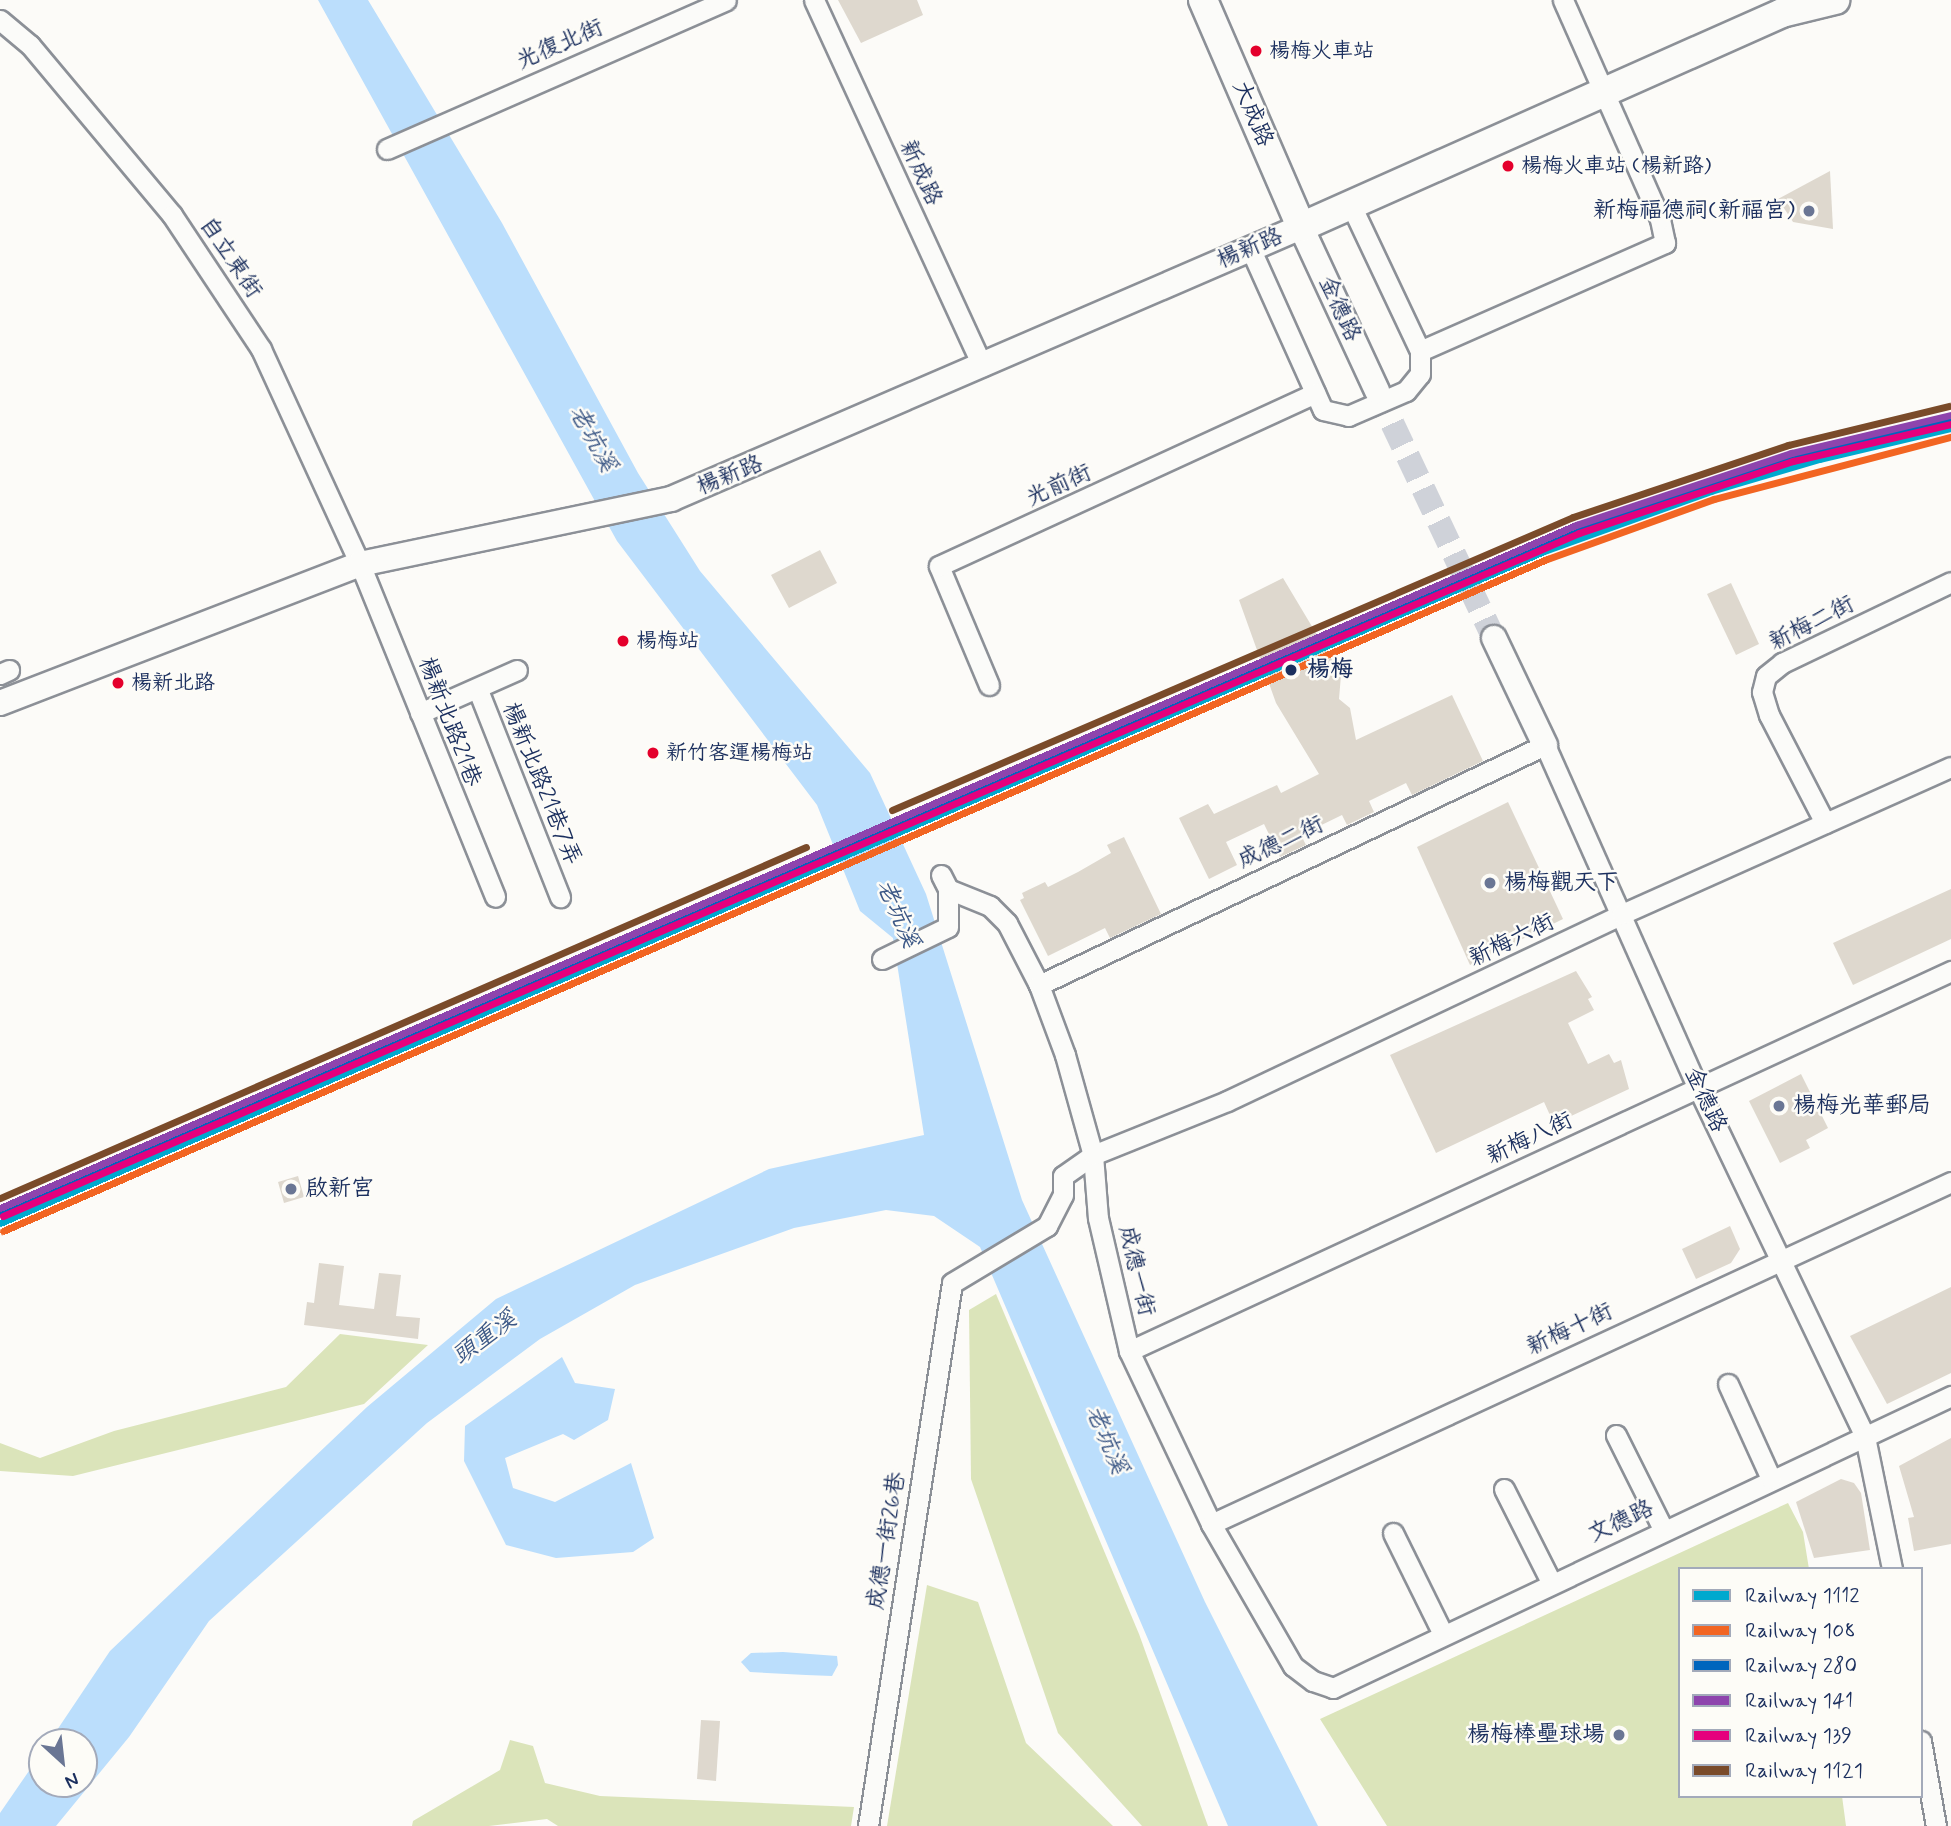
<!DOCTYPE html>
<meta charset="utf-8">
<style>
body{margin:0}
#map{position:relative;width:1951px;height:1826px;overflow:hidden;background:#fcfbf8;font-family:Mynerve,"LXGW WenKai TC",sans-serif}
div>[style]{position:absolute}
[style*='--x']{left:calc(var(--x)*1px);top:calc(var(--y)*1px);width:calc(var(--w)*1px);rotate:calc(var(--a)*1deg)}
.green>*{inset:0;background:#dbe4ba}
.water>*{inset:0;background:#bbdefc}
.building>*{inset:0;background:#ded8ce}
.tertiary-tunnel>*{height:24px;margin-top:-12px;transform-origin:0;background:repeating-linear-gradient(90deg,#cfd2d9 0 24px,transparent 0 36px)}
.roads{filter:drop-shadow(2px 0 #8c9097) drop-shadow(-2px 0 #8c9097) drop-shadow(0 2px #8c9097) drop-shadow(0 -2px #8c9097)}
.minor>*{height:19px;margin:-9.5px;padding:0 9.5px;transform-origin:9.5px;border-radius:9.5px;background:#fbfbf9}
.tertiary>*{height:24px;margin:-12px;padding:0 12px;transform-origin:12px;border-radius:12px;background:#fbfbf9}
.secondary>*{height:28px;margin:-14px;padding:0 14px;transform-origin:14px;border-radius:14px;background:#fbfbf9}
.rail-1>*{height:7px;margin:-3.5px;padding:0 3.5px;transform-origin:3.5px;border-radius:3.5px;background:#00a9ce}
.rail-2>*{height:7px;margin:-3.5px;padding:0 3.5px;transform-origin:3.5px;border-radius:3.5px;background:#f26522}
.rail-3>*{height:7px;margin:-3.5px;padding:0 3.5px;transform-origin:3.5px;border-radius:3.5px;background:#0065bd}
.rail-4>*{height:7px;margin:-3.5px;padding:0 3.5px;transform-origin:3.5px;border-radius:3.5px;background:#8e44ad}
.rail-5>*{height:7px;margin:-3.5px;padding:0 3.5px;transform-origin:3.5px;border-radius:3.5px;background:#e5007d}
.rail-6>*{height:7px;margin:-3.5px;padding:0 3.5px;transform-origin:3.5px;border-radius:3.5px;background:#7a4b2a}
.dots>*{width:19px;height:19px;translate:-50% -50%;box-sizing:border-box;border:4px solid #fdfcf7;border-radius:50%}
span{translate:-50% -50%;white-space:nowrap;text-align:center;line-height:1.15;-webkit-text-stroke:5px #fdfcf7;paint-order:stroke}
.bus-label{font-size:21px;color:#1b2f5e}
.left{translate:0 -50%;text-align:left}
.street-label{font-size:23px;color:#1b2f5e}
.poi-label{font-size:23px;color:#1b2f5e}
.right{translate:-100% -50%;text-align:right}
.stop-label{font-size:23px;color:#1b2f5e;font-weight:700}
.water-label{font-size:24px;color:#3c5886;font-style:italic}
.legend{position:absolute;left:1678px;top:1567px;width:245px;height:231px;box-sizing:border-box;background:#fdfcf7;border:2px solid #a3aaba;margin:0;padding:9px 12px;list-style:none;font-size:21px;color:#1b2f5e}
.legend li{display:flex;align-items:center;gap:14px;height:35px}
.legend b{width:35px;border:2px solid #a3aaba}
.north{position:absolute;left:28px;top:1728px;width:70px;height:70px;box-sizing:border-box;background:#fdfcf7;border:2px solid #a3aaba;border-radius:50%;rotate:153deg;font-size:19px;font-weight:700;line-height:28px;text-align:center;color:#1b2f5e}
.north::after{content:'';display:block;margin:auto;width:24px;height:32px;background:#6a7694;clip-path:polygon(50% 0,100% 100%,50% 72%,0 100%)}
</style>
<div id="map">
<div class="green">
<div style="clip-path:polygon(996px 1294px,1139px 1634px,1208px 1826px,1142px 1826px,1058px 1733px,971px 1479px,969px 1310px)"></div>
<div style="clip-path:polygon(340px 1334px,428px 1345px,364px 1404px,73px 1476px,0 1471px,0 1443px,40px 1458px,114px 1431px,286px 1387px)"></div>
<div style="clip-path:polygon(1788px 1503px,1803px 1532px,1809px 1569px,1680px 1569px,1680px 1796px,1842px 1796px,1846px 1826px,1387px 1826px,1320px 1719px)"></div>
<div style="clip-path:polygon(927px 1585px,978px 1602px,1026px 1743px,1113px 1826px,887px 1826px)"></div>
<div style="clip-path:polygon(510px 1740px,533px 1746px,545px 1783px,600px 1796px,854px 1807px,851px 1826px,558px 1826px,547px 1819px,489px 1826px,412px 1826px,413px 1821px,500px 1770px)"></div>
</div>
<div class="water">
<div style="clip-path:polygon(318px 0,368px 0,502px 223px,638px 473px,700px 571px,870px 773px,926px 894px,1022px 1200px,1205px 1602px,1318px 1826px,1228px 1826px,980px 1247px,934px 1216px,886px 1210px,794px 1228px,635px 1285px,540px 1339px,427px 1423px,209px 1621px,129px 1737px,56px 1826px,0 1826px,0 1813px,42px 1752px,42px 1784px,84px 1784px,84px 1742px,49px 1742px,110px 1651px,367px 1407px,496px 1299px,769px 1169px,924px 1135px,893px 938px,860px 911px,817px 805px,617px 541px)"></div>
<div style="clip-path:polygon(562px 1357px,575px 1383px,615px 1389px,608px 1420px,574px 1440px,563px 1434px,505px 1458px,513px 1488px,555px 1502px,631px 1463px,654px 1538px,633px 1552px,556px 1558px,506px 1545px,464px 1461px,465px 1426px)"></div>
<div style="clip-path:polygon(783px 1652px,837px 1656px,838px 1665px,832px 1676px,806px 1675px,750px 1672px,741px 1662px,751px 1653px)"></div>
</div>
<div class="building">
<div style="clip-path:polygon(838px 0,917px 0,923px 15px,861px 43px)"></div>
<div style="clip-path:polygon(1830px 171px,1833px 229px,1793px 222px,1778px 199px)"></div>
<div style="clip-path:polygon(820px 550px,837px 583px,789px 608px,771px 575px)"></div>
<div style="clip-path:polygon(1283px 578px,1341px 675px,1339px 699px,1350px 708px,1356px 740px,1452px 695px,1483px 761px,1412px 795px,1406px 783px,1369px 801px,1374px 812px,1347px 825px,1342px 815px,1301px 835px,1306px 845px,1280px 857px,1264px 824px,1226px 842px,1237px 865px,1209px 879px,1179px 818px,1208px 804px,1214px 814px,1277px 785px,1281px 793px,1319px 774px,1276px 703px,1239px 600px)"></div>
<div style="clip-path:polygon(1731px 583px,1759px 644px,1736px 655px,1707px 594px)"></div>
<div style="clip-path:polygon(1508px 802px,1563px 919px,1470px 965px,1417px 847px)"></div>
<div style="clip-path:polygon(1124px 837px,1161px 914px,1110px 938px,1105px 928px,1048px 956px,1020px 900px,1024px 898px,1022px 893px,1045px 882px,1048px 887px,1078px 872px,1111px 853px,1107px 845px)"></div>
<div style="clip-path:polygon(1951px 889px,1951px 939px,1853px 985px,1833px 943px)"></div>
<div style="clip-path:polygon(1576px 971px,1592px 997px,1588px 999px,1594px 1010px,1568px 1023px,1588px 1064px,1609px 1054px,1614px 1063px,1621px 1060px,1629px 1089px,1554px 1124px,1544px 1102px,1436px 1153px,1390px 1055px)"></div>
<div style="clip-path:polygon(1801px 1074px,1828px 1128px,1806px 1140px,1810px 1148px,1780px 1163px,1749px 1101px)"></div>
<div style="clip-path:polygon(298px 1176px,304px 1197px,284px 1203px,278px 1182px)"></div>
<div style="clip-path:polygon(1730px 1226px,1740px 1249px,1731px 1263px,1696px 1279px,1682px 1249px)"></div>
<div style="clip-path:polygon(319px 1263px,344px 1266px,339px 1305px,374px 1309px,379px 1273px,401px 1275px,396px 1316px,420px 1318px,418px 1339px,304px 1325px,307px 1302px,314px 1303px)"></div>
<div style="clip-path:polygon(1951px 1287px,1951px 1373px,1887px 1404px,1850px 1336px)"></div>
<div style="clip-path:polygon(1951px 1438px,1951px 1544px,1914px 1551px,1908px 1518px,1914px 1517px,1899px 1466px)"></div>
<div style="clip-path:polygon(1841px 1479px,1854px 1483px,1861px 1493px,1870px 1550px,1814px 1558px,1796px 1502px)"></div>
<div style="clip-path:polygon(701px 1720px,720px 1721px,716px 1781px,697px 1779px)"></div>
</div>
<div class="tertiary-tunnel">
<div style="--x:1377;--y:391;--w:273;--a:64.7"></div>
</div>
<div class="roads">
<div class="minor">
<div style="--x:814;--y:0;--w:403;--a:65.3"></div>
<div style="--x:0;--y:20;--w:39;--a:40"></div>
<div style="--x:30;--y:45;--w:222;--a:50.1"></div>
<div style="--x:172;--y:215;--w:161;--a:56.4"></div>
<div style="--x:261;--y:349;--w:237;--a:65.3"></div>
<div style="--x:360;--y:564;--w:359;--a:67.9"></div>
<div style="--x:387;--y:149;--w:370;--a:-23.7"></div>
<div style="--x:1251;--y:250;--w:175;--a:65.8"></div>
<div style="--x:1323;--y:410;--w:26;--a:13"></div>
<div style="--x:1348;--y:416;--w:63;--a:-23.3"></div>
<div style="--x:1406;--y:391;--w:22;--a:-51"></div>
<div style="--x:1420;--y:374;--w:23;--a:-90"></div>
<div style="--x:1420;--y:351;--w:161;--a:-115.3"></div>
<div style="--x:1420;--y:351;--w:268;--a:-23.8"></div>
<div style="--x:1665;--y:243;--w:25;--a:-102"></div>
<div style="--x:1660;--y:219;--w:240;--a:-113.9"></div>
<div style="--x:0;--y:674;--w:10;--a:-24"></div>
<div style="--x:989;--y:685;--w:129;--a:-112.8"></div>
<div style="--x:939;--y:566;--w:414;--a:-24.7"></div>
<div style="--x:478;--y:690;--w:223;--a:68.4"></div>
<div style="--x:420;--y:713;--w:106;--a:-23.9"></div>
<div style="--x:1825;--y:823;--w:122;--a:-117.4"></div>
<div style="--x:1769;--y:715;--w:24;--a:-107"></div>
<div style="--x:1762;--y:692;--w:16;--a:-76"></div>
<div style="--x:1766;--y:676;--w:21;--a:-39"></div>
<div style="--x:1782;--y:663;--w:187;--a:-25.6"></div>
<div style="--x:941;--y:875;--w:16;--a:63"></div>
<div style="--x:948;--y:889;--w:45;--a:22"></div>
<div style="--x:990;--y:906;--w:24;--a:45"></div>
<div style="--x:1007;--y:923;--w:70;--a:62.7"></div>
<div style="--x:1039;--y:985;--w:75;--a:69.6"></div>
<div style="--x:1065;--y:1055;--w:104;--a:74.4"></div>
<div style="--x:1093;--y:1155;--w:63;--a:85.5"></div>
<div style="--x:1098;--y:1218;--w:137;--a:76.9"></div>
<div style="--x:1129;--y:1351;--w:191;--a:64.6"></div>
<div style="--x:1211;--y:1524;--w:164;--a:60"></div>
<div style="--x:1293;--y:1666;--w:25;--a:37"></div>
<div style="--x:1313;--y:1681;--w:21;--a:19"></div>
<div style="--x:1333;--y:1688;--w:684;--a:-25.29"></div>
<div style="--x:882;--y:959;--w:73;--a:-25.9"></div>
<div style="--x:948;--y:927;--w:38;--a:-90"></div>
<div style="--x:1039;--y:985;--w:560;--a:-25.38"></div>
<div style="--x:1545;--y:745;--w:376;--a:66"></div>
<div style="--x:1698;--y:1088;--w:387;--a:64.4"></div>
<div style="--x:1865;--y:1437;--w:135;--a:78.4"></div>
<div style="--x:1129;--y:1351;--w:906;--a:-24.81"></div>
<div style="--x:1728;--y:1384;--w:104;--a:65.6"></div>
<div style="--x:1616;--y:1435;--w:105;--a:63.4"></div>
<div style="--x:1504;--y:1489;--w:104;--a:63.2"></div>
<div style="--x:1211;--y:1524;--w:815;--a:-24.8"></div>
<div style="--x:1393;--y:1533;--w:110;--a:63.7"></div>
<div style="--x:1921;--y:1741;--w:86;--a:80"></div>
<div style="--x:868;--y:1826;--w:549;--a:-81.21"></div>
<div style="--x:952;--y:1283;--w:111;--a:-31"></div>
<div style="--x:1047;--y:1226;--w:35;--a:-63"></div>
<div style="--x:1063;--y:1195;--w:19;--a:-90"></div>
<div style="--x:1063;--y:1176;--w:37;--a:-35"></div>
<div style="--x:1093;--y:1155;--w:144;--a:-21.9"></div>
<div style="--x:1227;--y:1101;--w:437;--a:-25.3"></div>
<div style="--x:1622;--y:914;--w:360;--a:-24.1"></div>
</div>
<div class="tertiary">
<div style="--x:1494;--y:638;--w:119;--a:64.5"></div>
<div style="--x:0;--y:703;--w:386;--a:-21.1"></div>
<div style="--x:360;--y:564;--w:318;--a:-11.8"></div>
<div style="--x:671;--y:499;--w:686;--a:-23.35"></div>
<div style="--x:1301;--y:227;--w:181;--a:65.1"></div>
</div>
<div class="secondary">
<div style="--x:1203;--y:0;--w:247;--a:66.6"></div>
<div style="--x:1301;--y:227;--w:526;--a:-23.98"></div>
<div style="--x:1782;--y:13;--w:55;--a:-13.8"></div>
</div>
</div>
<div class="rail-1">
<div style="--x:0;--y:1223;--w:1684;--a:-23.52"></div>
<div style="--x:1544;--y:551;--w:177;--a:-19.8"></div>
<div style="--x:1711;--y:491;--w:113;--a:-16.5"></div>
<div style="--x:1819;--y:459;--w:136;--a:-13.2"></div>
</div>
<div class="rail-2">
<div style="--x:3;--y:1231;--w:1684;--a:-23.52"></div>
<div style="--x:1547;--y:559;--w:177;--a:-19.8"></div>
<div style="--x:1714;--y:499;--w:245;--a:-14.7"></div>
</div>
<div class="rail-3">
<div style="--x:0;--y:1213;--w:1680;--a:-23.5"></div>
<div style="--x:1541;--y:543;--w:178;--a:-19.7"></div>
<div style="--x:1709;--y:483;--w:113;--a:-17"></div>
<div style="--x:1817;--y:450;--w:136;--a:-13.2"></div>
</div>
<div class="rail-4">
<div style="--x:0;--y:1208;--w:1718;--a:-23.43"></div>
<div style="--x:1576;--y:525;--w:227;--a:-18.5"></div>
<div style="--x:1791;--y:453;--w:164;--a:-13.4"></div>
</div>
<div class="rail-5">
<div style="--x:3;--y:1216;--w:1718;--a:-23.43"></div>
<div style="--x:1579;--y:533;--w:226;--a:-18.6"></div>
<div style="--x:1793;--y:461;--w:162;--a:-13.2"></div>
</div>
<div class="rail-6">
<div style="--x:892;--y:810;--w:741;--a:-23.28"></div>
<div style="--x:1573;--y:517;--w:227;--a:-18.5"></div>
<div style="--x:1788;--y:445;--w:166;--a:-13.6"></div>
<div style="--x:0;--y:1198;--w:879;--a:-23.53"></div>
</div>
<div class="dots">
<div style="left:1256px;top:51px;background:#e4002b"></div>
<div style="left:1508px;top:166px;background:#e4002b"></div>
<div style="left:1809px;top:211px;background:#6a7694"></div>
<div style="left:623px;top:641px;background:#e4002b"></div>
<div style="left:1291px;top:670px;background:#1b2f5e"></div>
<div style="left:118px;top:683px;background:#e4002b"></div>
<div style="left:653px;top:753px;background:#e4002b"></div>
<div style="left:1490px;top:883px;background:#6a7694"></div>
<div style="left:1779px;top:1106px;background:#6a7694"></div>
<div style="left:291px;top:1189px;background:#6a7694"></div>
<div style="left:1619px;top:1735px;background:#6a7694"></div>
</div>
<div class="bus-label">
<span class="left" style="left:1269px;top:51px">楊梅火車站</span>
<span class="left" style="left:1521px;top:166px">楊梅火車站 (楊新路)</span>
<span class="left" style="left:636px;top:641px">楊梅站</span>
<span class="left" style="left:131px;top:683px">楊新北路</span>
<span class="left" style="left:666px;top:753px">新竹客運楊梅站</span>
</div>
<div class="street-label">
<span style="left:560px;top:45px;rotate:-23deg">光復北街</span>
<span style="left:1252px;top:114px;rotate:67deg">大成路</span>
<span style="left:920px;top:173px;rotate:65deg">新成路</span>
<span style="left:1250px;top:249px;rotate:-23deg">楊新路</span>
<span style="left:230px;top:258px;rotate:56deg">自立東街</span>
<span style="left:1339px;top:309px;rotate:65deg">金德路</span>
<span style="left:730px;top:476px;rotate:-22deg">楊新路</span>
<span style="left:1059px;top:486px;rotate:-24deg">光前街</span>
<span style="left:1812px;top:624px;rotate:-27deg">新梅二街</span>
<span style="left:449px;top:722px;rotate:69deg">楊新北路21巷</span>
<span style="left:541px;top:784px;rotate:68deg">楊新北路21巷7弄</span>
<span style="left:1281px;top:843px;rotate:-25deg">成德二街</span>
<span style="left:1512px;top:941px;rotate:-26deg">新梅六街</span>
<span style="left:1705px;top:1100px;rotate:65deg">金德路</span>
<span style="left:1530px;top:1139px;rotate:-25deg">新梅八街</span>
<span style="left:1136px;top:1271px;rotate:77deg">成德一街</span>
<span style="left:1570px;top:1330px;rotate:-25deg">新梅十街</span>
<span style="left:1621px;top:1522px;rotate:-25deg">文德路</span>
<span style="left:887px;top:1541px;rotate:-81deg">成德一街26巷</span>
</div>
<div class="poi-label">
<span class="right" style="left:1795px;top:211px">新梅福德祠(新福宮)</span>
<span class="left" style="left:1504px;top:883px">楊梅觀天下</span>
<span class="left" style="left:1793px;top:1106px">楊梅光華郵局</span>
<span class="left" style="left:305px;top:1189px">啟新宮</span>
<span class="right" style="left:1605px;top:1735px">楊梅棒壘球場</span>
</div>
<div class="stop-label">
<span class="left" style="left:1307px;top:670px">楊梅</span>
</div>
<div class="water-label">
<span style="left:592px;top:439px;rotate:61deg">老坑溪</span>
<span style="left:897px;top:914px;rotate:66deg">老坑溪</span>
<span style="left:485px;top:1338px;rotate:-36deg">頭重溪</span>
<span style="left:1106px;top:1440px;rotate:67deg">老坑溪</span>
</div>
<ul class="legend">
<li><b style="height:9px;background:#00a9ce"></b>Railway 1112</li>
<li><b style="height:9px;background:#f26522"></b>Railway 108</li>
<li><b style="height:9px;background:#0065bd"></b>Railway 280</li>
<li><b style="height:9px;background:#8e44ad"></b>Railway 141</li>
<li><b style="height:9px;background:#e5007d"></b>Railway 139</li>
<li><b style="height:9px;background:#7a4b2a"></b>Railway 1121</li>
</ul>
<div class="north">N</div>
</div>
